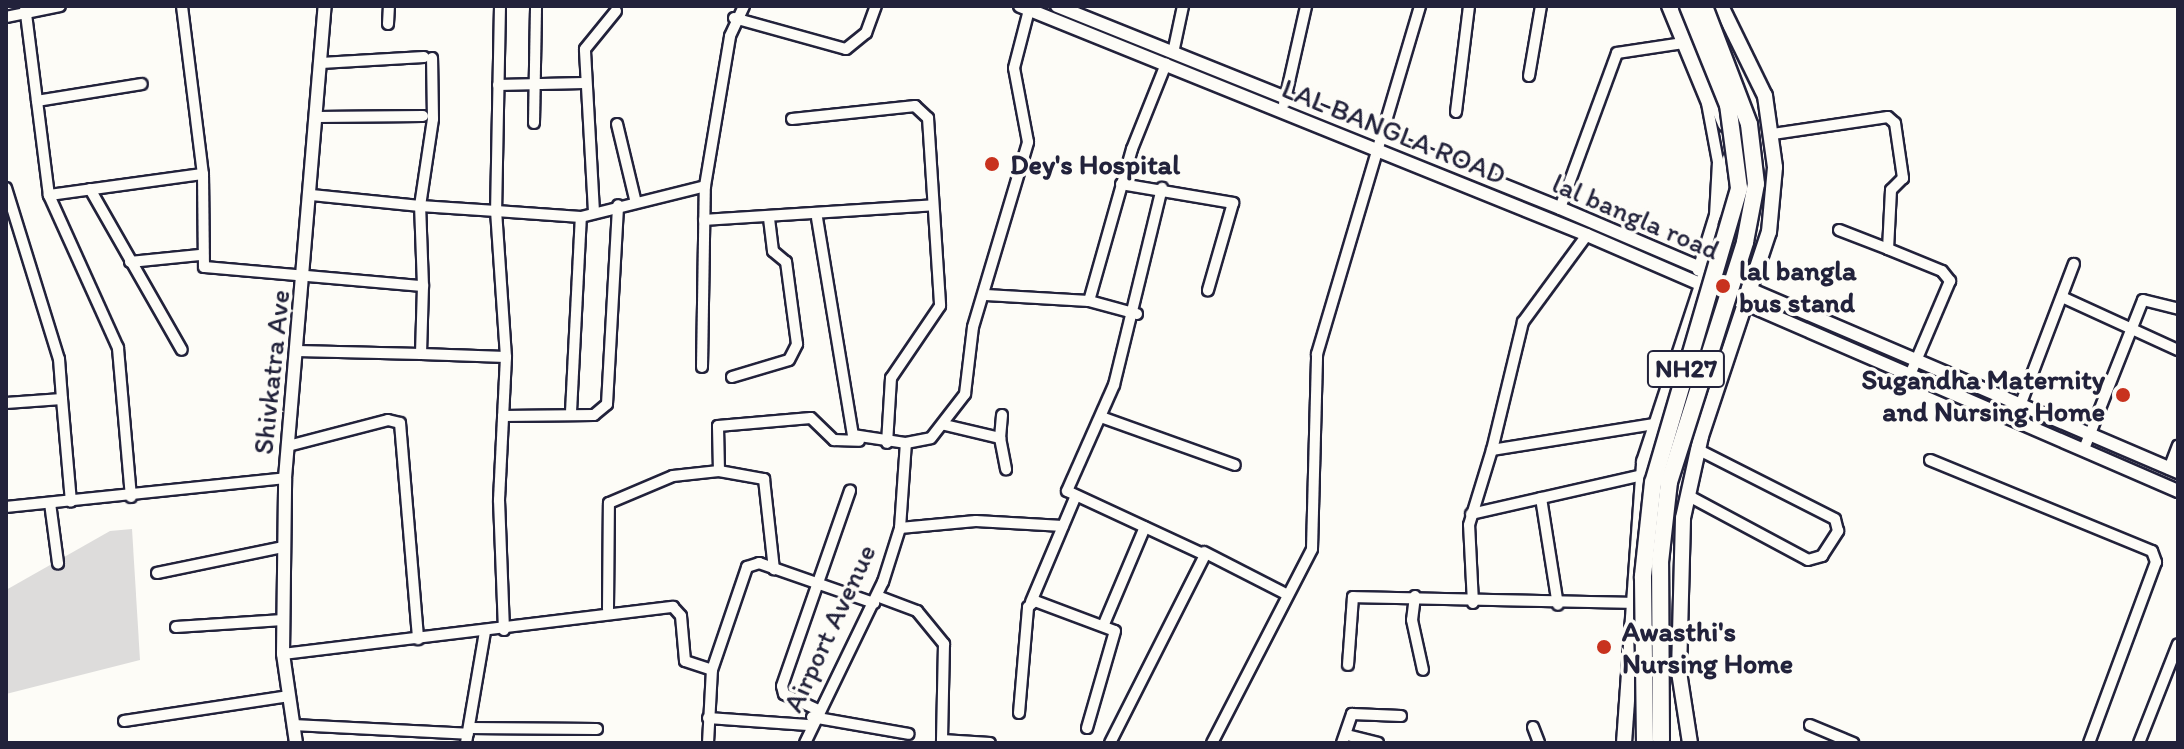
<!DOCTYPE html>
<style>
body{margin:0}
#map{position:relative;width:2184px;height:749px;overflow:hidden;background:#fdfcf7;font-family:Itim,sans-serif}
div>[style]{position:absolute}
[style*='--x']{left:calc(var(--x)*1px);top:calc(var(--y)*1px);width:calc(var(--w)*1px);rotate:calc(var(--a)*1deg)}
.green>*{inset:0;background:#dddcdb}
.roads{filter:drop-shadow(2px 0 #22223b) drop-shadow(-2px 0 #22223b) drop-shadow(0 2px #22223b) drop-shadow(0 -2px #22223b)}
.minor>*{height:10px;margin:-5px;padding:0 5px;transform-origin:5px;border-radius:5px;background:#fdfcf7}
.tertiary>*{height:12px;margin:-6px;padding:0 6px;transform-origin:6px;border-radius:6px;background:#fdfcf7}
.secondary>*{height:14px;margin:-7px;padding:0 7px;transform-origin:7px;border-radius:7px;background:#fdfcf7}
.bridges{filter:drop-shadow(2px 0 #22223b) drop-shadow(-2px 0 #22223b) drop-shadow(0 2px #22223b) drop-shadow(0 -2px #22223b)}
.trunk-bridge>*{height:16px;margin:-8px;padding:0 8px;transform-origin:8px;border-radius:8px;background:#fdfcf7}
.dots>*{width:22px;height:22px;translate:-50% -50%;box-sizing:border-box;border:4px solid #fdfcf7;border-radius:50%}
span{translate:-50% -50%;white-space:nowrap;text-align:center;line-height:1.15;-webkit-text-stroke:7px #fdfcf7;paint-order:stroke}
.shield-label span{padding:2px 6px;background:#fdfcf7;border:2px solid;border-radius:6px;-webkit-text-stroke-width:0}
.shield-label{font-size:26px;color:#22223b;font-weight:700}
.street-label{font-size:28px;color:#22223b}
.poi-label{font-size:28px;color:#22223b;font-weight:700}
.left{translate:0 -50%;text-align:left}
.right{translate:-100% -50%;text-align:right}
.frame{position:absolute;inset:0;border:8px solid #22223b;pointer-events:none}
</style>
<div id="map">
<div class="green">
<div style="clip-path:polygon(132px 529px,140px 660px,6px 694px,6px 590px,110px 531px)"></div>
</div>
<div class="roads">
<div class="minor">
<div style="--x:25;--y:6;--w:191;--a:82.8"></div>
<div style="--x:182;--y:6;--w:169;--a:82.9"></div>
<div style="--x:500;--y:6;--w:205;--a:91.1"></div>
<div style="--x:496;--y:211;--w:85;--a:4"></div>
<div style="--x:581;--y:217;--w:128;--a:-14"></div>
<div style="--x:705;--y:186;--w:152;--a:-80.5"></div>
<div style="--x:730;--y:36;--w:33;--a:-65"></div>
<div style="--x:1667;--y:6;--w:105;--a:67.6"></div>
<div style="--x:1707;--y:103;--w:60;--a:79.4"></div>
<div style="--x:1718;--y:162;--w:53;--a:93.2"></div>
<div style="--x:1715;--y:215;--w:58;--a:107.2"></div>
<div style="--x:6;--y:17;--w:55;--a:-11.5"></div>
<div style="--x:734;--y:18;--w:116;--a:15.5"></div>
<div style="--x:846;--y:49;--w:26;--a:-39"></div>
<div style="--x:866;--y:33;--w:29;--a:-70"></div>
<div style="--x:388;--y:24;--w:18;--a:-87"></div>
<div style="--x:1173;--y:53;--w:48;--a:-78"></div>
<div style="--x:321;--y:63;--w:103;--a:-3.3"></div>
<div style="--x:1529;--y:76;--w:71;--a:-80.3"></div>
<div style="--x:498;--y:85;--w:86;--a:-1.3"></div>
<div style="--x:37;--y:101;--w:106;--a:-9.2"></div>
<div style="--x:1284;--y:104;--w:100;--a:-77.3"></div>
<div style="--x:1456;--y:112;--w:107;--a:-83"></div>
<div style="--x:317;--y:117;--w:106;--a:-0.5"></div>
<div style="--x:792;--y:119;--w:124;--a:-6"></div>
<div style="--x:915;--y:106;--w:18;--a:43"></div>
<div style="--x:928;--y:118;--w:188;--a:86.3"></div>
<div style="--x:940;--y:306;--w:87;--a:124.2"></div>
<div style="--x:891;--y:378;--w:65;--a:93.5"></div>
<div style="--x:534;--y:123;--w:117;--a:-89"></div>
<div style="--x:617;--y:124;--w:81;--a:76.5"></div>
<div style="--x:1773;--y:134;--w:116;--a:-8.4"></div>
<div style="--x:1888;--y:117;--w:9;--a:41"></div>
<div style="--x:1895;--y:123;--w:56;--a:81.7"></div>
<div style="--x:1903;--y:178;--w:17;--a:135"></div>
<div style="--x:1891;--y:190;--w:59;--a:92.9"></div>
<div style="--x:1888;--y:249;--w:58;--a:22.2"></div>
<div style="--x:1942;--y:271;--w:13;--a:51"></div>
<div style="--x:1950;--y:281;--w:102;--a:113.1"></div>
<div style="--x:1121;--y:184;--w:114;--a:9.6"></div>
<div style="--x:1233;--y:203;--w:91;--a:106"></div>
<div style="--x:6;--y:188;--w:179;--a:72.8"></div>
<div style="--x:59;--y:359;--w:40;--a:85.7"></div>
<div style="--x:90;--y:189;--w:185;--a:60.3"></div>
<div style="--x:1560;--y:208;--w:165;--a:-69.8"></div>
<div style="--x:1617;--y:53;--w:67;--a:-8.6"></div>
<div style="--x:594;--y:212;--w:163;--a:-93.2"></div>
<div style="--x:585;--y:49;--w:49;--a:-50.8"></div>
<div style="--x:817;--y:218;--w:220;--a:80.6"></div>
<div style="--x:853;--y:435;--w:54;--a:8.6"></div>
<div style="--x:704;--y:220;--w:229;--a:-3.7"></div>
<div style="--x:1839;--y:230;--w:53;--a:21.2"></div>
<div style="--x:130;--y:262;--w:70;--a:-5.7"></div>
<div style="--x:423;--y:286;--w:68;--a:91.7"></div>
<div style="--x:421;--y:354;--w:85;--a:2"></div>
<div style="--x:506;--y:357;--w:146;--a:-93.9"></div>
<div style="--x:496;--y:211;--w:76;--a:-176.2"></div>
<div style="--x:420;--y:206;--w:88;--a:-81.5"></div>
<div style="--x:433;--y:119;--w:61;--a:-90.9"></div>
<div style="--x:986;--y:295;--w:103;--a:3.3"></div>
<div style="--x:2062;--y:297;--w:128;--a:24.6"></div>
<div style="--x:1137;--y:314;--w:50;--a:-164.8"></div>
<div style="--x:1089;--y:301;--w:158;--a:-74.2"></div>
<div style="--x:1132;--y:149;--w:92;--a:-68.2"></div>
<div style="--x:297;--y:351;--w:124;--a:1.4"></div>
<div style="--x:702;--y:367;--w:181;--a:-89.1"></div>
<div style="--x:732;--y:377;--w:59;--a:-16.6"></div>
<div style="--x:789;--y:360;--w:18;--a:-63"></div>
<div style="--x:797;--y:344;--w:83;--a:-97.6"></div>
<div style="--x:786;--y:262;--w:17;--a:-140"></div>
<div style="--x:773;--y:251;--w:32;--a:-97"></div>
<div style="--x:6;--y:403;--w:56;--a:-4.1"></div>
<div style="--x:62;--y:399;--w:103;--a:85"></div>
<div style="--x:571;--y:412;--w:195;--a:-87.1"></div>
<div style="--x:503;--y:416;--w:91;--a:-0.6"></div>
<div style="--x:594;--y:415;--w:17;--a:-40"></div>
<div style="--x:607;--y:404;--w:199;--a:-86.8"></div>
<div style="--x:1101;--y:417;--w:142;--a:19.7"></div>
<div style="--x:2015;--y:419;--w:166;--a:-69.2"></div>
<div style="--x:945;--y:425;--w:57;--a:13.3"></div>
<div style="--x:1000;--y:438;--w:23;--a:-85"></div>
<div style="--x:1000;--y:438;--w:32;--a:79"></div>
<div style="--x:288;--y:446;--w:103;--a:-14.6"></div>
<div style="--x:388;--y:420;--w:12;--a:14"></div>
<div style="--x:400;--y:423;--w:217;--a:85.2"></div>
<div style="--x:2084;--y:449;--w:160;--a:-68.4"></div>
<div style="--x:2143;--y:300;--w:36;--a:14"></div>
<div style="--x:1492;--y:450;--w:132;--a:-76.4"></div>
<div style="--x:1523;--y:322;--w:108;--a:-53.7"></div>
<div style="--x:1930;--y:460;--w:240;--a:22.3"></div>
<div style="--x:2152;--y:551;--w:12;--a:70"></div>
<div style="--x:2156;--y:562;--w:193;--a:110.3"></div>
<div style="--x:2169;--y:469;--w:25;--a:-69"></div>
<div style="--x:719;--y:471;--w:45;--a:-91.3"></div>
<div style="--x:718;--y:426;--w:93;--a:-4.9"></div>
<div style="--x:811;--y:418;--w:32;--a:44"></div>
<div style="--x:834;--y:440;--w:25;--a:2"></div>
<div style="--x:1687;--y:495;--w:137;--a:28.2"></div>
<div style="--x:1808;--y:560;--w:15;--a:-16"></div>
<div style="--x:1822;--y:556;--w:30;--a:-57"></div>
<div style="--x:1838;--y:531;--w:12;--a:-104"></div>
<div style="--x:1835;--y:519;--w:155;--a:-153.1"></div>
<div style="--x:131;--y:497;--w:150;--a:-95"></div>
<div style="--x:118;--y:348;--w:168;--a:-114.3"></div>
<div style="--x:49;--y:195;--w:155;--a:-7.8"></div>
<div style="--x:203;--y:174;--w:93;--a:89.4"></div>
<div style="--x:204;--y:267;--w:220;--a:5"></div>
<div style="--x:423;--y:286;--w:80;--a:-92.1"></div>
<div style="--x:420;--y:206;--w:109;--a:-174.2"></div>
<div style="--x:1541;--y:498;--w:108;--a:81"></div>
<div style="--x:50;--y:503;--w:61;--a:82.4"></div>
<div style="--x:6;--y:507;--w:281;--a:-5.9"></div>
<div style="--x:1471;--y:514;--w:175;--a:-12.8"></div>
<div style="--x:900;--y:528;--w:76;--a:-5.3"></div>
<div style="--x:976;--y:521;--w:87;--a:3.3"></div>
<div style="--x:1204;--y:552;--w:94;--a:27.1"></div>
<div style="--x:157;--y:573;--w:128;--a:-11.7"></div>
<div style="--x:877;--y:596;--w:43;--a:20.6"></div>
<div style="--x:917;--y:611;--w:43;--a:50.7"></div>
<div style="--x:944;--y:644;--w:99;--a:91.2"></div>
<div style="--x:1415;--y:596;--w:24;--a:97"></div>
<div style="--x:1412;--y:620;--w:51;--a:77.6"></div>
<div style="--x:1031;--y:602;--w:113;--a:-67.1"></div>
<div style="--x:1473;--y:603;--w:78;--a:-92.9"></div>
<div style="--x:1469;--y:525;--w:78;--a:-73"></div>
<div style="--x:1492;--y:450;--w:164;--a:-9.1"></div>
<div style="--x:608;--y:609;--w:106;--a:-89.5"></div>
<div style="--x:609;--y:503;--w:69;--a:-22.9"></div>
<div style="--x:673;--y:476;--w:46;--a:-6.2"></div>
<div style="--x:719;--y:471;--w:46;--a:10.1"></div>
<div style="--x:764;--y:479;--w:91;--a:83.7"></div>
<div style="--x:1104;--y:624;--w:105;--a:-67.1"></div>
<div style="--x:176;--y:627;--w:107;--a:-3.7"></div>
<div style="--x:504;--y:630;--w:130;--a:-92.2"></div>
<div style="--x:499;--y:500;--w:143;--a:-87.2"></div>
<div style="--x:283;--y:654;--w:393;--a:-6.9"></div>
<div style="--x:673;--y:607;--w:12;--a:48"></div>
<div style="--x:681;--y:616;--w:45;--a:84.9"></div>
<div style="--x:685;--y:661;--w:28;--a:18"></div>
<div style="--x:1348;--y:665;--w:68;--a:-85.8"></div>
<div style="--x:1353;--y:597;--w:280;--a:1.2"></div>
<div style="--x:816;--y:709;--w:35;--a:-155"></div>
<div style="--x:784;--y:694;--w:8;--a:-104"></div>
<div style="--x:782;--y:686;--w:207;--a:-70.8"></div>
<div style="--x:1019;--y:713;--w:106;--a:-85.1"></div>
<div style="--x:1028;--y:607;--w:9;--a:-41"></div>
<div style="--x:1035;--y:601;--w:85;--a:20.6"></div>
<div style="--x:1115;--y:631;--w:101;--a:106.1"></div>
<div style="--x:812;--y:717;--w:98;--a:9.9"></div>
<div style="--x:708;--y:718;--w:100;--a:4"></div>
<div style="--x:124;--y:721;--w:167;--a:-8.6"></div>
<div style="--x:293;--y:725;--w:175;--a:2.9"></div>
<div style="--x:1810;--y:725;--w:47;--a:22.7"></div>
<div style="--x:1533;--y:727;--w:17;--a:69"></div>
<div style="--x:469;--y:728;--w:128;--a:0.4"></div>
<div style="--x:1347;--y:735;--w:32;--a:14"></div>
<div style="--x:942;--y:740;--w:48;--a:3.6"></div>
<div style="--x:466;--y:743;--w:113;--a:-80.3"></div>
<div style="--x:708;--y:743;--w:73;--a:-86.9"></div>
<div style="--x:712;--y:670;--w:109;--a:-71.2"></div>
<div style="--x:747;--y:567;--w:13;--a:-18"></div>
<div style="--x:759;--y:563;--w:122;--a:19.2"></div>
<div style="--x:805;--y:743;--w:179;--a:-64.2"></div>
<div style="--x:883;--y:582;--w:57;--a:-72.5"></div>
<div style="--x:900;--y:528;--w:85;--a:-86"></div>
<div style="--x:906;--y:443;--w:25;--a:-11"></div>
<div style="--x:931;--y:438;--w:56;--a:-52.3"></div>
<div style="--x:965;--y:394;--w:67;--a:-83.2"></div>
<div style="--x:973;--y:327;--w:193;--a:-73.4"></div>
<div style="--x:1028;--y:142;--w:75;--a:-100.7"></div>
<div style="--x:1014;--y:68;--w:64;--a:-75.5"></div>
<div style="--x:1110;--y:743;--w:211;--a:-63.2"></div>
<div style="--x:1205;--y:555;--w:152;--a:-155.1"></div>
<div style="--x:1067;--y:491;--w:116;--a:-66.1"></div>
<div style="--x:1114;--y:385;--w:203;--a:-76.3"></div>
<div style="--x:1212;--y:743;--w:218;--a:-62.7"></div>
<div style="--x:1312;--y:549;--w:195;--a:-88.5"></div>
<div style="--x:1317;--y:354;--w:363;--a:-73.5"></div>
<div style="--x:1342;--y:743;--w:31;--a:-71"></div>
<div style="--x:1352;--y:714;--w:49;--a:2.3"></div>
<div style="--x:2139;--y:743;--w:106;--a:-68.5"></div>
</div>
<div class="tertiary">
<div style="--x:1020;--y:6;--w:611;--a:21.99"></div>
<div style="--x:1587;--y:235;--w:644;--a:23.42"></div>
<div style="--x:1057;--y:6;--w:542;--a:21.88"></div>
<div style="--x:1560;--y:208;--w:672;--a:23.13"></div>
<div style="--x:296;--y:743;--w:90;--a:-98.3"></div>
<div style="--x:283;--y:654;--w:176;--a:-89.3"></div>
<div style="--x:285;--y:478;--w:474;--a:-85.2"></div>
</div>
<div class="secondary">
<div style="--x:1676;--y:6;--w:128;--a:67.4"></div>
<div style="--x:1725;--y:211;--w:51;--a:-85.5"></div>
<div style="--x:1624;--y:743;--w:282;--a:-85.9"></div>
<div style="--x:1644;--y:462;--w:243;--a:-71.8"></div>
<div style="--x:1690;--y:743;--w:72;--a:-98.8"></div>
<div style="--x:1679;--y:672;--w:154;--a:-88.5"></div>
<div style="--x:1683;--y:518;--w:84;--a:-77.6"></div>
<div style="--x:1701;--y:436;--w:215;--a:-71.6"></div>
<div style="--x:1769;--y:232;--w:65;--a:-84.7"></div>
<div style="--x:1775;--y:167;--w:72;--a:-98"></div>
<div style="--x:1765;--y:96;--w:100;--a:-116.1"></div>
</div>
</div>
<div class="bridges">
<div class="trunk-bridge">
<div style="--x:1661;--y:740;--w:178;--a:-90.3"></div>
<div style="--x:1660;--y:562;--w:81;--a:-83.6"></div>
<div style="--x:1669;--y:482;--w:252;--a:-72.4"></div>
<div style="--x:1745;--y:242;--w:59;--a:-79.3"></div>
<div style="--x:1756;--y:184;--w:60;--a:-96.7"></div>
<div style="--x:1749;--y:124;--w:126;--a:-110.9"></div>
<div style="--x:1645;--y:743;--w:167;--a:-90.7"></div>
<div style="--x:1643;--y:576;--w:94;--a:-83.9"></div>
<div style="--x:1653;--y:483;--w:307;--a:-73.7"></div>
<div style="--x:1739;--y:188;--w:84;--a:-97.5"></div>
<div style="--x:1728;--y:105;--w:107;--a:-112"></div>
</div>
</div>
<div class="dots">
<div style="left:992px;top:164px;background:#c8321e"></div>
<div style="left:1723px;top:286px;background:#c8321e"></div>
<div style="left:2123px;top:395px;background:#c8321e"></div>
<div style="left:1604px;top:647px;background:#c8321e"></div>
</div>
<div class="shield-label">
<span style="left:1686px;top:369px">NH27</span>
</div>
<div class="street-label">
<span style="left:1394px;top:131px;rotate:22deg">LAL BANGLA ROAD</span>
<span style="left:1636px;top:216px;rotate:23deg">lal bangla road</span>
<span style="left:271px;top:372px;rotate:-84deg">Shivkatra Ave</span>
<span style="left:829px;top:628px;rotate:-65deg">Airport Avenue</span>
</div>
<div class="poi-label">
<span class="left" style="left:1010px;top:164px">Dey's Hospital</span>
<span class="left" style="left:1739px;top:286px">lal bangla<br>bus stand</span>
<span class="right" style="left:2105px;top:395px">Sugandha Maternity<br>and Nursing Home</span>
<span class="left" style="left:1622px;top:647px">Awasthi's<br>Nursing Home</span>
</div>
<div class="frame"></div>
</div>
